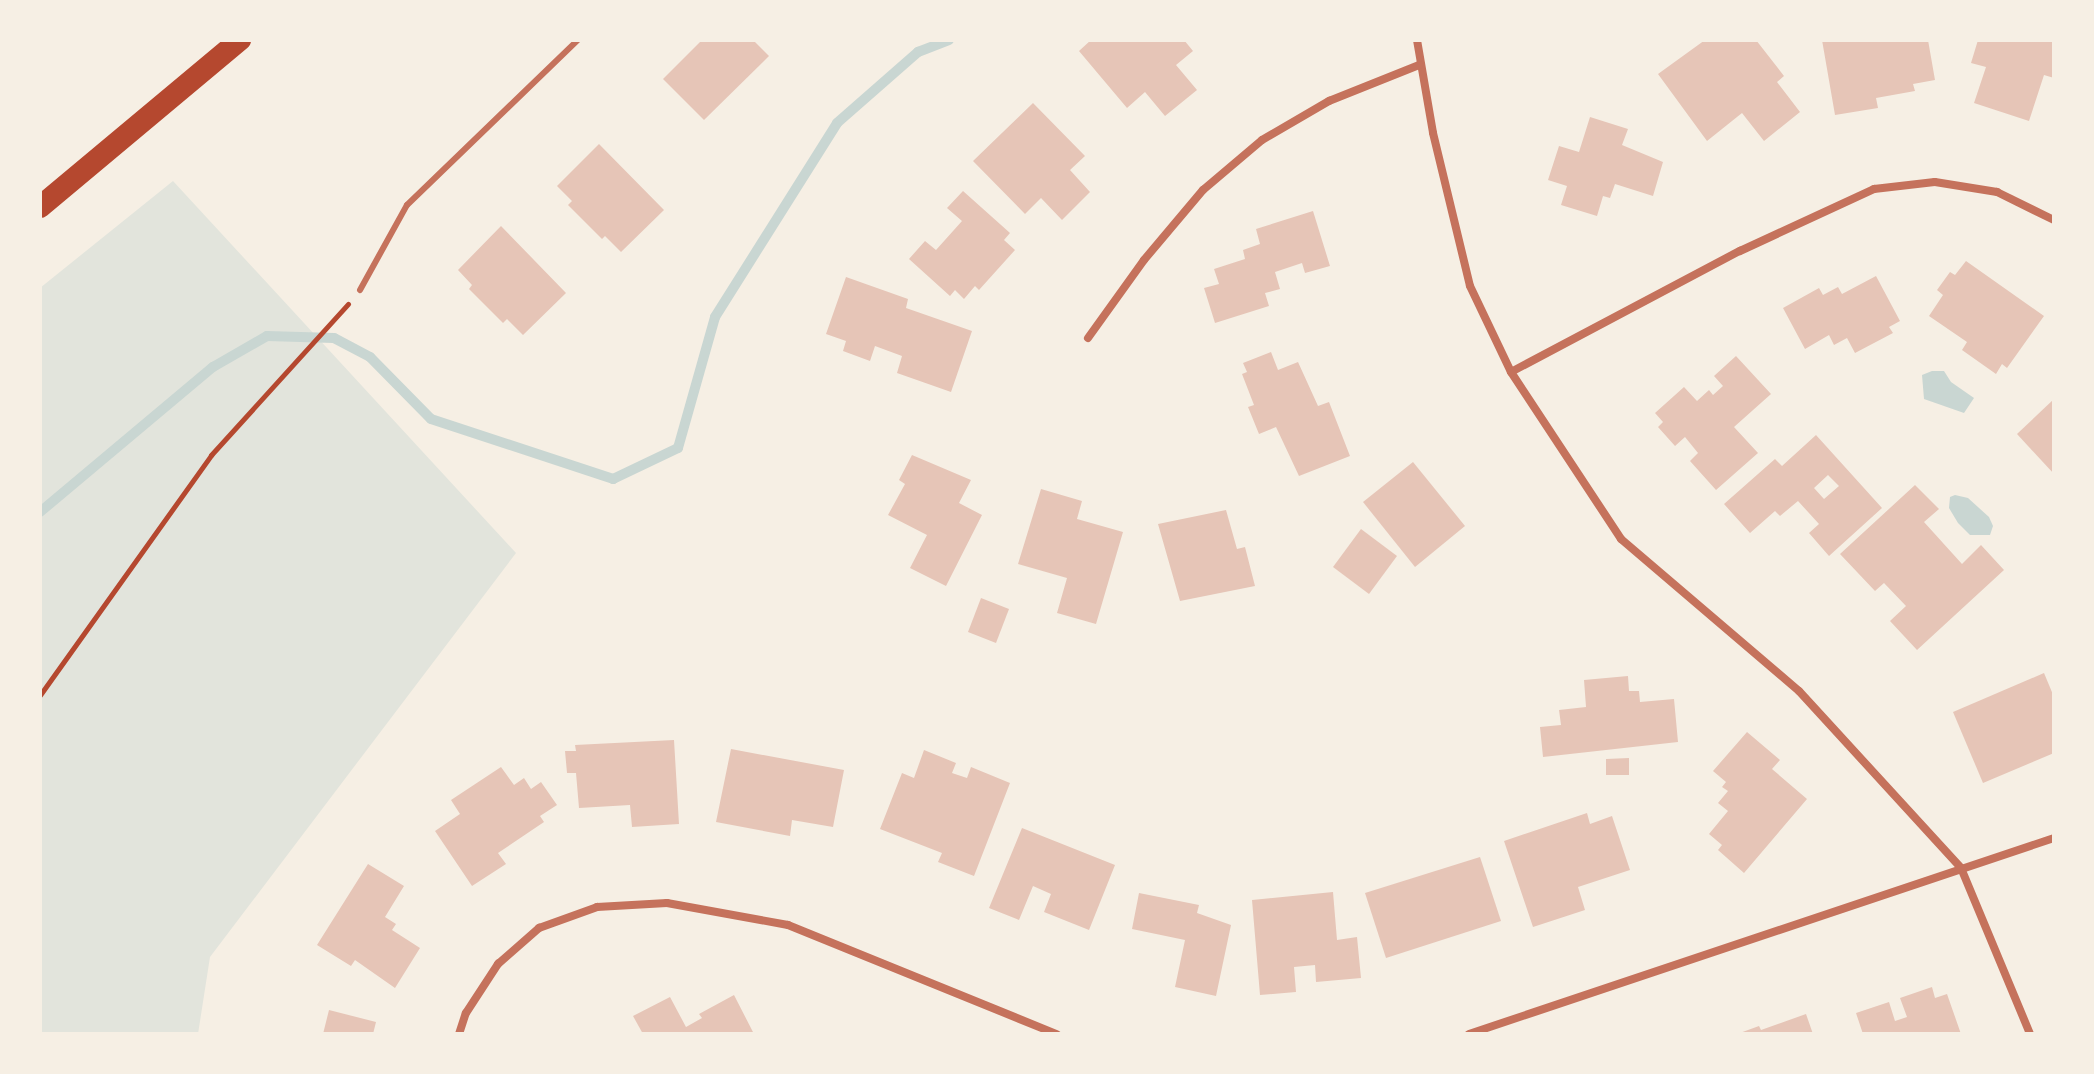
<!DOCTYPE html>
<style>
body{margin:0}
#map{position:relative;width:2094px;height:1074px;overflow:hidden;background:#f6efe4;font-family:Literata,serif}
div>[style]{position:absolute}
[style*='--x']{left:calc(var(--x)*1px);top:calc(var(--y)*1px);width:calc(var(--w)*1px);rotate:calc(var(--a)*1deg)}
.green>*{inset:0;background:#e2e4dc}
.water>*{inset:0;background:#c9d6d2}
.stream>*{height:10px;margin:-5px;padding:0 5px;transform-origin:5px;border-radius:5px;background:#c9d6d2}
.building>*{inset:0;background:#e6c5b7}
.path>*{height:5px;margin:-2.5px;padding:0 2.5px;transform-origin:2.5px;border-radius:2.5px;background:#b5482f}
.service>*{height:6px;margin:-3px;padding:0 3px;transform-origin:3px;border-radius:3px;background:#c5725c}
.minor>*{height:8px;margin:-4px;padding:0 4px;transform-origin:4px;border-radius:4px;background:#c5725c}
.trunk>*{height:22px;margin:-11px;padding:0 11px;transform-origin:11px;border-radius:11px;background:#b5482f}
span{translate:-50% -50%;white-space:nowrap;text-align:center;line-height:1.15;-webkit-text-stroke:6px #f6efe4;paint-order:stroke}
.frame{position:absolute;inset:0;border:42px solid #f6efe4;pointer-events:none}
</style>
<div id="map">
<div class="green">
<div style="clip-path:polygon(173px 181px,516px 553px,210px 957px,198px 1034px,40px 1034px,40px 288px)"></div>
</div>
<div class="water">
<div style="clip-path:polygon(1932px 371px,1944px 371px,1951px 382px,1974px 398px,1964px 413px,1924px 399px,1922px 375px)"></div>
<div style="clip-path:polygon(1955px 495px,1968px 498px,1989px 517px,1993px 526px,1990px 535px,1970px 535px,1958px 523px,1949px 508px,1950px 497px)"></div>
</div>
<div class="stream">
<div style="--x:40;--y:512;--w:226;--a:-40"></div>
<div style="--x:213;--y:367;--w:62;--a:-29.9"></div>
<div style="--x:267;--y:336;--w:67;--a:1.7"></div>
<div style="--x:334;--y:338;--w:41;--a:27.8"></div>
<div style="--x:370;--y:357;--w:87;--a:45.5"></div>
<div style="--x:431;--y:419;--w:192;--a:18.2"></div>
<div style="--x:613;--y:479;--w:72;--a:-25.5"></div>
<div style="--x:678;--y:448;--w:136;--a:-74.2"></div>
<div style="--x:715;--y:317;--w:229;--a:-57.8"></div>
<div style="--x:837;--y:123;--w:108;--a:-41.2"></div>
<div style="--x:918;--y:52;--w:33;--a:-21"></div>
</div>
<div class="building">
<div style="clip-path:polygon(702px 40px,753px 40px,769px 56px,704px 120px,663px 79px)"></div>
<div style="clip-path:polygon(1091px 40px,1184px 40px,1193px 51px,1176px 65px,1197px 90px,1165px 116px,1145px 92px,1127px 108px,1079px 51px)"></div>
<div style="clip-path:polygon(1705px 40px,1756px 40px,1784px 76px,1777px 82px,1800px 112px,1764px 141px,1742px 113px,1707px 141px,1658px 74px)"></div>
<div style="clip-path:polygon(1822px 40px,1928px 40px,1935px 80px,1913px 84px,1915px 91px,1876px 98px,1878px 108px,1835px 115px)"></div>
<div style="clip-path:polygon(1978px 40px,2054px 40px,2054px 78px,2044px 75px,2029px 121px,1974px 103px,1986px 67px,1971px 63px)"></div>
<div style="clip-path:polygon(1033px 103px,1085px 156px,1070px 170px,1090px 192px,1062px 220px,1041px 198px,1025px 214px,973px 161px)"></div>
<div style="clip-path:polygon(1590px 117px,1628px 129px,1622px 145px,1663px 162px,1653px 196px,1615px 184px,1610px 198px,1603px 196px,1597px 216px,1561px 205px,1567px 186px,1548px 180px,1559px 146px,1579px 152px)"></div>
<div style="clip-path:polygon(599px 144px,664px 210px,621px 252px,605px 236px,602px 239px,568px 205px,572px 201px,557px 186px)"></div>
<div style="clip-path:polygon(963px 191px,1010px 233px,1004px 240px,1015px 250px,979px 290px,975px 286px,964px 299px,955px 290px,950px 296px,909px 259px,925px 241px,936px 250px,962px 221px,947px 208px)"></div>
<div style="clip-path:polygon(1313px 211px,1330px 266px,1305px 273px,1302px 263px,1275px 272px,1280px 289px,1265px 293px,1269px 306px,1215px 323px,1204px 288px,1219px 284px,1214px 269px,1245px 259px,1243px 250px,1260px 244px,1256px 229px)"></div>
<div style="clip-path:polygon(501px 226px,566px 293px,523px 335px,507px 319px,503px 323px,469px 289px,472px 285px,458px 270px)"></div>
<div style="clip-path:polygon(1966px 261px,2044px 316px,2007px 368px,2002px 364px,1996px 374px,1962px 350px,1967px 342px,1929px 316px,1943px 295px,1937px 290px,1950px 272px,1955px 275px)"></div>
<div style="clip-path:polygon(1876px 276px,1900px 321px,1889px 327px,1893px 333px,1855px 353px,1847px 338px,1834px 345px,1829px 335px,1805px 349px,1783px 308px,1819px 288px,1823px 295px,1838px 287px,1842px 294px)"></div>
<div style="clip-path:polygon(846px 277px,908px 299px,906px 308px,972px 331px,951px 392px,897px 373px,902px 356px,875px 346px,870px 361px,843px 351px,846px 341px,826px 334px)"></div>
<div style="clip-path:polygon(1271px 352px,1278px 370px,1298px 362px,1318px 406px,1329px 402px,1350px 456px,1299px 476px,1276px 427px,1259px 434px,1248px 407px,1254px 405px,1242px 374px,1247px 372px,1243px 363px)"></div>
<div style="clip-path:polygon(1736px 356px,1771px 394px,1734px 427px,1758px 453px,1716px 490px,1690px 461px,1698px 453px,1685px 437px,1675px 446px,1658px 427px,1663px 422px,1655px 413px,1684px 387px,1697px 401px,1709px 390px,1713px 395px,1723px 386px,1714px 376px)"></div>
<div style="clip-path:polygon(2054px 399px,2054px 474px,2017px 434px)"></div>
<div style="clip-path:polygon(evenodd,1816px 435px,1882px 508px,1829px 556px,1809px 533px,1819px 524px,1798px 501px,1780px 516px,1775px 511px,1750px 533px,1724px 504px,1775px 459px,1782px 466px,1816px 435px,1828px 475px,1839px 486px,1824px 499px,1814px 488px,1828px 475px)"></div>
<div style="clip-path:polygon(912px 455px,971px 480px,959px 503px,982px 515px,946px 586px,910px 568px,927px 535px,888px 515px,905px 484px,899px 480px)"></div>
<div style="clip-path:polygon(1413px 462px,1465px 526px,1415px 567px,1363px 502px)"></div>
<div style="clip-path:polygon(1915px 485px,1939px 509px,1924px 522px,1962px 564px,1981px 545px,2004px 570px,1917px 650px,1890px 621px,1906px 606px,1884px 583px,1875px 591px,1840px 554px)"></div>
<div style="clip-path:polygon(1041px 489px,1082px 501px,1077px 519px,1123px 532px,1096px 624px,1057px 613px,1067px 578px,1018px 564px)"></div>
<div style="clip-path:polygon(1226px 510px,1237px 549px,1245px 547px,1255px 586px,1180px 601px,1158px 524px)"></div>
<div style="clip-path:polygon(1361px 529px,1397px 556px,1369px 594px,1333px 567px)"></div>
<div style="clip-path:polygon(981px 598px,1009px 609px,996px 643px,968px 632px)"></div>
<div style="clip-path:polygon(2044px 673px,2054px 697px,2054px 753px,1983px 783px,1953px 712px)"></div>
<div style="clip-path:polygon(1628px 676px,1629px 691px,1639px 691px,1640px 702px,1674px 699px,1678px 742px,1543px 757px,1540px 727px,1561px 725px,1559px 710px,1586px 707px,1584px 680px)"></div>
<div style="clip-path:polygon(1747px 732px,1780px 760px,1772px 769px,1807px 799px,1744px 873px,1718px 850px,1722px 845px,1709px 834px,1728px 811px,1718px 803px,1728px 791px,1722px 787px,1726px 782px,1713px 771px)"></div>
<div style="clip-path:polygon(674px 740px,679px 824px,632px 827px,630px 805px,579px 808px,576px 773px,567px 773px,565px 751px,576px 751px,575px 745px)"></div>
<div style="clip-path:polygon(731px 749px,844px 770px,833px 827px,792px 820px,790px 836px,716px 822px)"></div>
<div style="clip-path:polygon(924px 750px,956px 763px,952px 773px,967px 778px,971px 767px,1010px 783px,974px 876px,938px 862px,942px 853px,880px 829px,902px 773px,914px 778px)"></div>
<div style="clip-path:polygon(1629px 758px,1629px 775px,1606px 775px,1606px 759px)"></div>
<div style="clip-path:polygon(501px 767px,514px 785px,524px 778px,531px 789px,541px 782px,557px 805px,540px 816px,544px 822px,498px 853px,506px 864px,472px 886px,435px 831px,460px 814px,451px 800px)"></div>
<div style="clip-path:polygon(1587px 813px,1590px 824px,1612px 816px,1630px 870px,1578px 887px,1585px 910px,1533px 927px,1504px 841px)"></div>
<div style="clip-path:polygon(1022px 828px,1115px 865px,1089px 930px,1044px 912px,1051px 894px,1033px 886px,1019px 920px,989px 908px)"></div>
<div style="clip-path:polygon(1480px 857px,1501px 921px,1386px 958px,1365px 893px)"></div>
<div style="clip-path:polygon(368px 864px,404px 886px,385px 917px,396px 924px,392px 930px,420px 948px,395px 988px,355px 960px,351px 966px,317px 945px)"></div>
<div style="clip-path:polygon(1333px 892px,1337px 940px,1357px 937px,1361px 978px,1316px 982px,1315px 965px,1294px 967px,1296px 992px,1260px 995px,1252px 900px)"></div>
<div style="clip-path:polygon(1139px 893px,1199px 905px,1197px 913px,1231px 925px,1216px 996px,1175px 987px,1185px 940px,1132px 929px)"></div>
<div style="clip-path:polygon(1932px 987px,1935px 998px,1947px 994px,1961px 1034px,1863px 1034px,1856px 1013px,1889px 1002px,1895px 1021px,1907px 1017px,1900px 998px)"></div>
<div style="clip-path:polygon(734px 995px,754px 1034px,643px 1034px,633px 1016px,670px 997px,686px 1027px,702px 1018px,699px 1014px)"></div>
<div style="clip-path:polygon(329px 1010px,376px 1022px,373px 1034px,323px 1034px)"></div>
<div style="clip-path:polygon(1806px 1014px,1813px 1034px,1737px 1034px,1759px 1026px,1761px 1030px)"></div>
</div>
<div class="path">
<div style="--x:40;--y:695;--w:295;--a:-54.5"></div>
<div style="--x:211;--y:455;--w:204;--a:-47.8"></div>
</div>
<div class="service">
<div style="--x:360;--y:290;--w:97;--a:-61.1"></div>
<div style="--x:407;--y:205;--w:238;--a:-44"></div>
</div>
<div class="minor">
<div style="--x:1417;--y:40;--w:94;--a:80.2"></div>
<div style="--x:1433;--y:133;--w:157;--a:76.4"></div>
<div style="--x:1470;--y:286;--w:95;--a:64.5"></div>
<div style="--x:1511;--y:372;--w:200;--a:56.6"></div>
<div style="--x:1621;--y:539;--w:234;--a:40.5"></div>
<div style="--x:1799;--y:691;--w:240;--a:47.5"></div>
<div style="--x:1961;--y:868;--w:180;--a:67.4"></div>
<div style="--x:1088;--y:338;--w:96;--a:-54.3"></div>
<div style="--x:1144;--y:260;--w:92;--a:-49.9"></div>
<div style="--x:1203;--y:190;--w:77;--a:-40.3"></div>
<div style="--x:1262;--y:140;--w:78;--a:-30.2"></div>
<div style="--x:1329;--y:101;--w:97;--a:-21.8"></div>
<div style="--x:1511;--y:372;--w:259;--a:-27.9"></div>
<div style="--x:1740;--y:251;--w:148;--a:-24.8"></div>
<div style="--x:1874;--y:189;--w:61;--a:-6.5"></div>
<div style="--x:1935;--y:182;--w:63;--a:9.2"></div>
<div style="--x:1997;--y:192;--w:64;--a:26.2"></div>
<div style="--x:459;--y:1034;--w:22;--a:-72"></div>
<div style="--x:466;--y:1013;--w:59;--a:-56.9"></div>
<div style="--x:498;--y:964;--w:55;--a:-41.3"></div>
<div style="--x:539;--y:928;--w:62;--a:-19.9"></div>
<div style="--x:597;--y:907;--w:70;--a:-3.3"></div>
<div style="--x:667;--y:903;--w:123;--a:10.3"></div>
<div style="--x:788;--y:925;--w:290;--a:22.1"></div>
<div style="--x:1469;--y:1034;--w:617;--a:-18.52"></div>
</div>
<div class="trunk">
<div style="--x:40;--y:207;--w:261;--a:-39.9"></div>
</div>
<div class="frame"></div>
</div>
